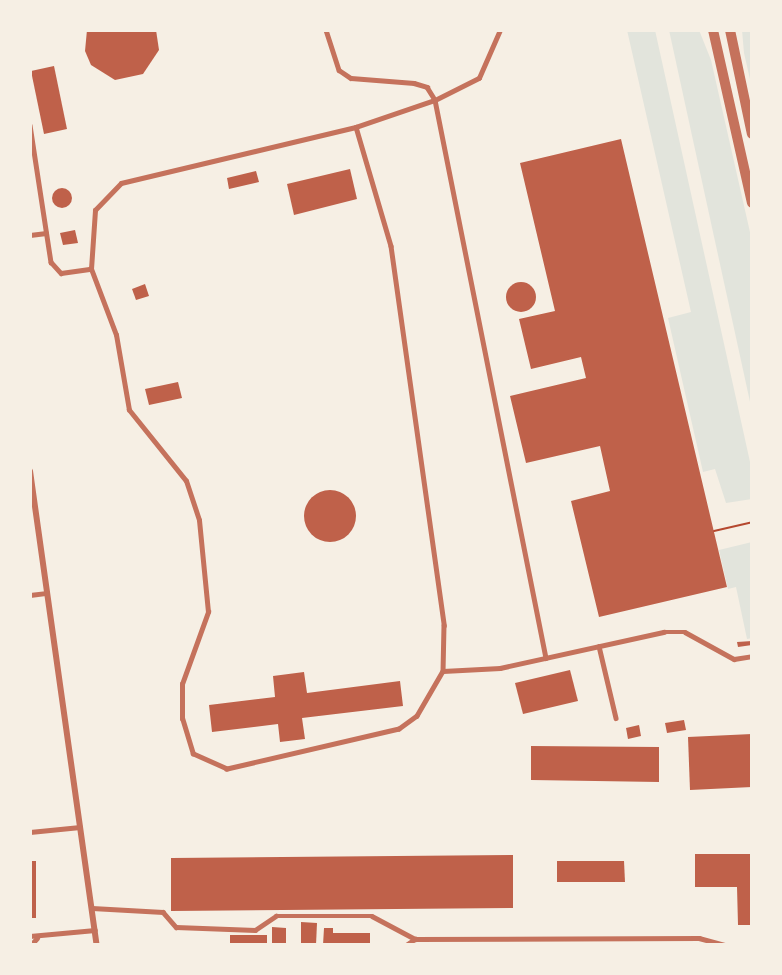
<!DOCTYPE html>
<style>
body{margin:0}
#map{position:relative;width:782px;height:975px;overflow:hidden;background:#f6efe4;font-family:Ubuntu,sans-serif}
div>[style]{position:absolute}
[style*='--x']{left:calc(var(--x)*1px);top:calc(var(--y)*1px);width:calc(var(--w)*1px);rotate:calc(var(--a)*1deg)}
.green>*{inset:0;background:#e2e4dc}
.building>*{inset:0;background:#bf614a}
.round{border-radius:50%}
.path>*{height:2px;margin:-1px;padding:0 1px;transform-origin:1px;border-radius:1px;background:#b5482f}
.service>*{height:4.5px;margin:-2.25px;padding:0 2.25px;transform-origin:2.25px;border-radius:2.25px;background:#c5725c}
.minor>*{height:6px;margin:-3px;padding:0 3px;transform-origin:3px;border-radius:3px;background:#c5725c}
.tertiary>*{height:10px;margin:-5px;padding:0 5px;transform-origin:5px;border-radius:5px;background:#c5725c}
span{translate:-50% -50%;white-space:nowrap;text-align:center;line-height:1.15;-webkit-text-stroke:4.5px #f6efe4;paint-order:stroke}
.frame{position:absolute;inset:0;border:32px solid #f6efe4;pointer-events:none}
</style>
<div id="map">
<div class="green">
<div style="clip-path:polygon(627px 30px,655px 30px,752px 471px,752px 499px,726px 503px,715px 469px,703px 472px,668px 318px,691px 312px)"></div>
<div style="clip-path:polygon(669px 30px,699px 30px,711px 60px,752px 241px,752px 411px)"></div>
<div style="clip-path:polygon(742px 30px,752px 30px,752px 88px,744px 53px)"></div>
<div style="clip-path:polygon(752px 542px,752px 638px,747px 639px,736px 587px,728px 589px,719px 550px)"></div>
</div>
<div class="building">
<div style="clip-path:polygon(87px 30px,156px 30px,159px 50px,143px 74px,115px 80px,91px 65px,85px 51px)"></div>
<div style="clip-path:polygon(54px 66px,67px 129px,44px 134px,31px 71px)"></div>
<div style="clip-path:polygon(621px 139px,727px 587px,599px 617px,571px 501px,610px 491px,600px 446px,526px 463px,510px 396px,586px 378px,581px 357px,531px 369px,519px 319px,555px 311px,520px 163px)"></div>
<div style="clip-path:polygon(350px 169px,357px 199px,294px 215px,287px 184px)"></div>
<div style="clip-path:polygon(256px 171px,259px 182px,229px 189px,227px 178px)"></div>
<div class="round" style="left:52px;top:188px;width:20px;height:20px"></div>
<div style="clip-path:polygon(75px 230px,78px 243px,63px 245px,60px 233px)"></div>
<div class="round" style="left:506px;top:282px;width:30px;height:30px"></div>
<div style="clip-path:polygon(145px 284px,149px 296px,136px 300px,132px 289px)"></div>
<div style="clip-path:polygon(178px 382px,182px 398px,149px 405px,145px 389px)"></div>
<div class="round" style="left:304px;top:490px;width:52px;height:52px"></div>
<div style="clip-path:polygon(752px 641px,752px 645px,738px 647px,737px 642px)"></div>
<div style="clip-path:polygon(570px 670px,578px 701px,523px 714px,515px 683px)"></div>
<div style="clip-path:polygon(304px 672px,307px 693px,400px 681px,403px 706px,302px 718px,305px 739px,280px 742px,278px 724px,212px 732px,209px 705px,275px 697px,273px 676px)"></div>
<div style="clip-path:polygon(684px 720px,686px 730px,667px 733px,665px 723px)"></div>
<div style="clip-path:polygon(639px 725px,641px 736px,628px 739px,626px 728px)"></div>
<div style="clip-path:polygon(752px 734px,752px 787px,690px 790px,688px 737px)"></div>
<div style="clip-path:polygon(531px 746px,659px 747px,659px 782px,531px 780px)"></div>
<div style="clip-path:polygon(695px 854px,752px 854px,752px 925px,738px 925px,737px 887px,695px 887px)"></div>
<div style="clip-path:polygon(513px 855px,513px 908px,171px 911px,171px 858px)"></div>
<div style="clip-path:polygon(30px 861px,36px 861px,36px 918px,30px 918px)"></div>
<div style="clip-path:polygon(557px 861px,624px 861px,625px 882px,557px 882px)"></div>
<div style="clip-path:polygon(301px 922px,317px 923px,316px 945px,301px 945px)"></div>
<div style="clip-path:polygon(272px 927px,286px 928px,286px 945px,272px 945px)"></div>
<div style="clip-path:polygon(324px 928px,333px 928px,333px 933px,370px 933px,370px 945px,323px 945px)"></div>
<div style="clip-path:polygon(230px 935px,267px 935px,267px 945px,230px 945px)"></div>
</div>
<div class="path">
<div style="--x:714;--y:531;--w:39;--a:-13"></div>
</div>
<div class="service">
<div style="--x:326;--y:30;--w:42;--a:72"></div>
<div style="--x:339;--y:70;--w:14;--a:34"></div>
<div style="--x:351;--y:78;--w:63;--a:4.5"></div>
<div style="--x:414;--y:83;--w:14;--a:17"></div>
<div style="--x:427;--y:87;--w:15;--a:58"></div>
<div style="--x:435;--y:100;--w:569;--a:78.75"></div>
<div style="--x:30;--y:125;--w:139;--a:81.3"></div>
<div style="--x:51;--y:262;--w:15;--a:48"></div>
<div style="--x:61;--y:273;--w:30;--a:-8"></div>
<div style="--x:356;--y:127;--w:124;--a:73.6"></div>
<div style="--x:391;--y:246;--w:383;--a:82"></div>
<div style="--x:444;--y:625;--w:46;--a:91.2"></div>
<div style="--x:443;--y:671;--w:52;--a:120"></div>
<div style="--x:417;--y:716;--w:22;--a:144"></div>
<div style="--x:399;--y:729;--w:177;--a:166.9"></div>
<div style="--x:227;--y:769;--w:37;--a:-156"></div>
<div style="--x:193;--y:754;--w:37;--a:-107"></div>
<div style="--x:182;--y:719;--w:35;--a:-90"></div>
<div style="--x:182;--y:684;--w:77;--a:-70.1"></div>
<div style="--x:208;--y:612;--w:92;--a:-95.6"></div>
<div style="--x:199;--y:520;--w:41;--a:-108.4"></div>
<div style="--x:186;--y:481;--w:91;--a:-128.8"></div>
<div style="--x:129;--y:410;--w:76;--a:-99.8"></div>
<div style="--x:116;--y:335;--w:71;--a:-110.7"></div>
<div style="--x:91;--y:269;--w:59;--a:-86.1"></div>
<div style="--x:95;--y:210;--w:37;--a:-46"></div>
<div style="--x:121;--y:183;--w:242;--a:-13.4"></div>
<div style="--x:356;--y:127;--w:83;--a:-18.9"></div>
<div style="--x:435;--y:100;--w:49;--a:-26.6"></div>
<div style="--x:479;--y:78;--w:52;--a:-66.4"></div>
<div style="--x:30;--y:235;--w:16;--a:-7"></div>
<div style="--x:30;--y:595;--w:17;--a:-7"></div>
<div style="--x:599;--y:646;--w:74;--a:76.7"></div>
<div style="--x:443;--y:671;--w:57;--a:-3"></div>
<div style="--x:500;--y:668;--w:168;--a:-12.4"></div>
<div style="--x:664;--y:632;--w:21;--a:0"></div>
<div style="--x:685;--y:632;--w:56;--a:28.9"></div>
<div style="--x:734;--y:659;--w:18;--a:-9"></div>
<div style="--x:30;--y:832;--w:50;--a:-5.7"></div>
<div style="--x:92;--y:908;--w:71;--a:3.2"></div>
<div style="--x:163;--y:912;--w:20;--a:49"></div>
<div style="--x:176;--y:927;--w:79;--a:2.2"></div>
<div style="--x:255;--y:930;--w:25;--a:-34"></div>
<div style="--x:276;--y:916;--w:96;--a:0"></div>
<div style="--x:372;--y:916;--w:49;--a:28.1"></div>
<div style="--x:415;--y:939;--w:284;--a:-0.2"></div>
<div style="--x:699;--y:938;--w:27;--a:15"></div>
<div style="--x:30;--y:936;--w:65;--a:-5.3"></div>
<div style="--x:31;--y:945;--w:9;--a:-49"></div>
<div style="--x:406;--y:945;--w:11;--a:-34"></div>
</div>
<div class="minor">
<div style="--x:30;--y:471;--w:479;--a:82"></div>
</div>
<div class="tertiary">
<div style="--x:713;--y:30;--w:177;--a:77.3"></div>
<div style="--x:730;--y:30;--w:106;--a:78.1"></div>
</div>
<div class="frame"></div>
</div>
